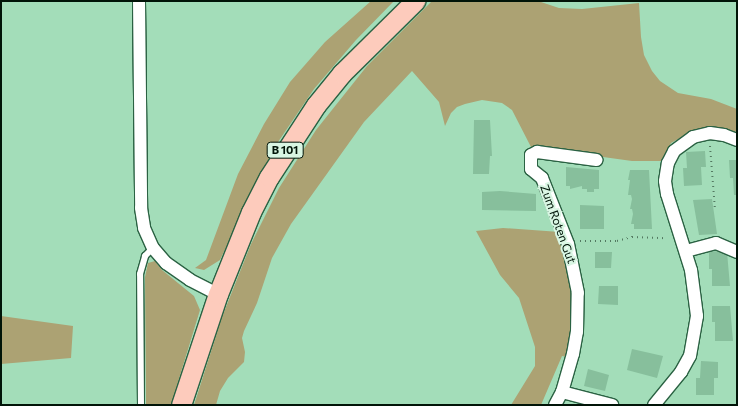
<!DOCTYPE html>
<style>
body{margin:0}
#map{position:relative;width:738px;height:406px;overflow:hidden;background:#a3ddb9;font-family:Commissioner,sans-serif}
div>[style]{position:absolute}
[style*='--x']{left:calc(var(--x)*1px);top:calc(var(--y)*1px);width:calc(var(--w)*1px);rotate:calc(var(--a)*1deg)}
.green>*{inset:0;background:#aca273}
.building>*{inset:0;background:#87bf9c}
.path>*{height:2px;margin-top:-1px;transform-origin:0;background:repeating-linear-gradient(90deg,#537961 0 1px,transparent 0 5px)}
.roads{filter:drop-shadow(1px 0 #2b6243) drop-shadow(-1px 0 #2b6243) drop-shadow(0 1px #2b6243) drop-shadow(0 -1px #2b6243)}
.lane>*{height:6px;margin:-3px;padding:0 3px;transform-origin:3px;border-radius:3px;background:#fff}
.street>*{height:12px;margin:-6px;padding:0 6px;transform-origin:6px;border-radius:6px;background:#fff}
.primary>*{height:19px;margin:-9.5px;padding:0 9.5px;transform-origin:9.5px;border-radius:9.5px;background:#fdcbbc}
span{translate:-50% -50%;white-space:nowrap;text-align:center;line-height:1.15;-webkit-text-stroke:4px #d9f6e3;paint-order:stroke}
.shield-label span{padding:1px 4px;background:#d9f6e3;border:1px solid;border-radius:4px;-webkit-text-stroke-width:0}
.shield-label{font-size:11px;color:#011408;font-weight:700}
.street-label{font-size:12px;color:#011408}
.frame{position:absolute;inset:0;border:2px solid #011408;pointer-events:none}
</style>
<div id="map">
<div class="green">
<div style="clip-path:polygon(371px 1px,394px 1px,356px 40px,314px 89px,276px 145px,220px 260px,204px 270px,195px 268px,206px 260px,238px 174px,264px 124px,290px 82px,325px 42px)"></div>
<div style="clip-path:polygon(432px 1px,538px 1px,559px 8px,582px 9px,639px 3px,641px 37px,644px 55px,652px 71px,660px 81px,678px 93px,711px 99px,737px 109px,737px 132px,715px 127px,696px 129px,671px 143px,661px 161px,632px 161px,531px 147px,512px 110px,502px 103px,482px 100px,465px 104px,457px 107px,451px 113px,445px 126px,439px 102px,412px 71px,364px 122px,291px 224px,272px 258px,257px 303px,244px 331px,242px 338px,245px 352px,244px 362px,228px 378px,220px 391px,216px 405px,194px 405px,222px 317px,251px 244px,279px 188px,316px 130px,367px 66px)"></div>
<div style="clip-path:polygon(503px 228px,560px 232px,569px 261px,574px 316px,567px 357px,562px 356px,541px 405px,511px 405px,535px 366px,535px 347px,519px 298px,500px 275px,476px 231px)"></div>
<div style="clip-path:polygon(155px 261px,162px 270px,194px 296px,200px 310px,171px 405px,146px 405px,145px 277px,148px 263px)"></div>
<div style="clip-path:polygon(1px 316px,73px 326px,71px 358px,1px 364px)"></div>
</div>
<div class="building">
<div style="clip-path:polygon(474px 120px,490px 120px,492px 156px,490px 156px,489px 174px,473px 174px)"></div>
<div style="clip-path:polygon(705px 151px,706px 167px,701px 167px,702px 185px,684px 186px,683px 168px,687px 168px,686px 152px)"></div>
<div style="clip-path:polygon(729px 160px,737px 160px,737px 195px,734px 195px,733px 178px,730px 178px)"></div>
<div style="clip-path:polygon(566px 167px,599px 170px,599px 189px,594px 189px,594px 192px,587px 192px,587px 189px,582px 189px,582px 186px,570px 189px,570px 186px,566px 186px)"></div>
<div style="clip-path:polygon(630px 170px,649px 170px,652px 229px,634px 229px,634px 224px,631px 224px,633px 214px,632px 209px,630px 209px,632px 199px,631px 195px,628px 195px,630px 180px,628px 180px)"></div>
<div style="clip-path:polygon(500px 191px,536px 194px,536px 211px,482px 210px,482px 192px)"></div>
<div style="clip-path:polygon(712px 199px,717px 234px,699px 235px,693px 200px)"></div>
<div style="clip-path:polygon(580px 205px,604px 206px,604px 229px,580px 229px)"></div>
<div style="clip-path:polygon(709px 251px,727px 252px,730px 286px,712px 286px,712px 269px,709px 269px)"></div>
<div style="clip-path:polygon(595px 252px,612px 252px,611px 268px,595px 268px)"></div>
<div style="clip-path:polygon(599px 286px,618px 286px,618px 305px,598px 304px)"></div>
<div style="clip-path:polygon(712px 306px,730px 306px,733px 341px,715px 341px,715px 322px,712px 322px)"></div>
<div style="clip-path:polygon(632px 349px,663px 356px,657px 378px,627px 370px)"></div>
<div style="clip-path:polygon(701px 361px,718px 362px,718px 378px,714px 378px,714px 395px,696px 395px,696px 378px,700px 378px)"></div>
<div style="clip-path:polygon(588px 369px,609px 375px,605px 391px,584px 386px)"></div>
</div>
<div class="path">
<div style="--x:710;--y:146;--w:64;--a:85.5"></div>
<div style="--x:580;--y:241;--w:37;--a:0"></div>
<div style="--x:617;--y:241;--w:16;--a:-15"></div>
<div style="--x:632;--y:237;--w:35;--a:2"></div>
</div>
<div class="roads">
<div class="lane">
<div style="--x:141;--y:405;--w:131;--a:-90.4"></div>
<div style="--x:140;--y:274;--w:19;--a:-74"></div>
<div style="--x:145;--y:256;--w:11;--a:-45"></div>
</div>
<div class="street">
<div style="--x:139;--y:1;--w:207;--a:89.4"></div>
<div style="--x:141;--y:208;--w:20;--a:81"></div>
<div style="--x:144;--y:228;--w:22;--a:66"></div>
<div style="--x:153;--y:248;--w:20;--a:49"></div>
<div style="--x:166;--y:263;--w:29;--a:35"></div>
<div style="--x:190;--y:280;--w:31;--a:27"></div>
<div style="--x:686;--y:251;--w:31;--a:-15"></div>
<div style="--x:716;--y:243;--w:23;--a:23"></div>
<div style="--x:562;--y:392;--w:52;--a:14.6"></div>
<div style="--x:555;--y:405;--w:15;--a:-62"></div>
<div style="--x:562;--y:392;--w:40;--a:-74"></div>
<div style="--x:573;--y:354;--w:22;--a:-80"></div>
<div style="--x:577;--y:332;--w:39;--a:-89"></div>
<div style="--x:578;--y:293;--w:50;--a:-101.5"></div>
<div style="--x:568;--y:244;--w:71;--a:-111.5"></div>
<div style="--x:542;--y:178;--w:14;--a:-141"></div>
<div style="--x:531;--y:169;--w:14;--a:-90"></div>
<div style="--x:531;--y:155;--w:7;--a:-27"></div>
<div style="--x:537;--y:152;--w:60;--a:7.7"></div>
<div style="--x:654;--y:405;--w:43;--a:-50.7"></div>
<div style="--x:681;--y:372;--w:18;--a:-61"></div>
<div style="--x:690;--y:356;--w:41;--a:-80.1"></div>
<div style="--x:697;--y:316;--w:46;--a:-97.4"></div>
<div style="--x:691;--y:270;--w:80;--a:-107.5"></div>
<div style="--x:667;--y:194;--w:13;--a:-99"></div>
<div style="--x:665;--y:181;--w:18;--a:-81"></div>
<div style="--x:668;--y:163;--w:13;--a:-63"></div>
<div style="--x:674;--y:151;--w:24;--a:-36"></div>
<div style="--x:693;--y:137;--w:17;--a:-13"></div>
<div style="--x:710;--y:133;--w:14;--a:8"></div>
<div style="--x:724;--y:135;--w:14;--a:21"></div>
</div>
<div class="primary">
<div style="--x:181;--y:405;--w:117;--a:-71.6"></div>
<div style="--x:218;--y:294;--w:88;--a:-68.1"></div>
<div style="--x:251;--y:212;--w:39;--a:-63"></div>
<div style="--x:269;--y:177;--w:86;--a:-56.9"></div>
<div style="--x:316;--y:105;--w:41;--a:-50.9"></div>
<div style="--x:342;--y:73;--w:103;--a:-44.6"></div>
</div>
</div>
<div class="shield-label">
<span style="left:285px;top:150px">B 101</span>
</div>
<div class="street-label">
<span style="left:558px;top:224px;rotate:70deg">Zum Roten Gut</span>
</div>
<div class="frame"></div>
</div>
